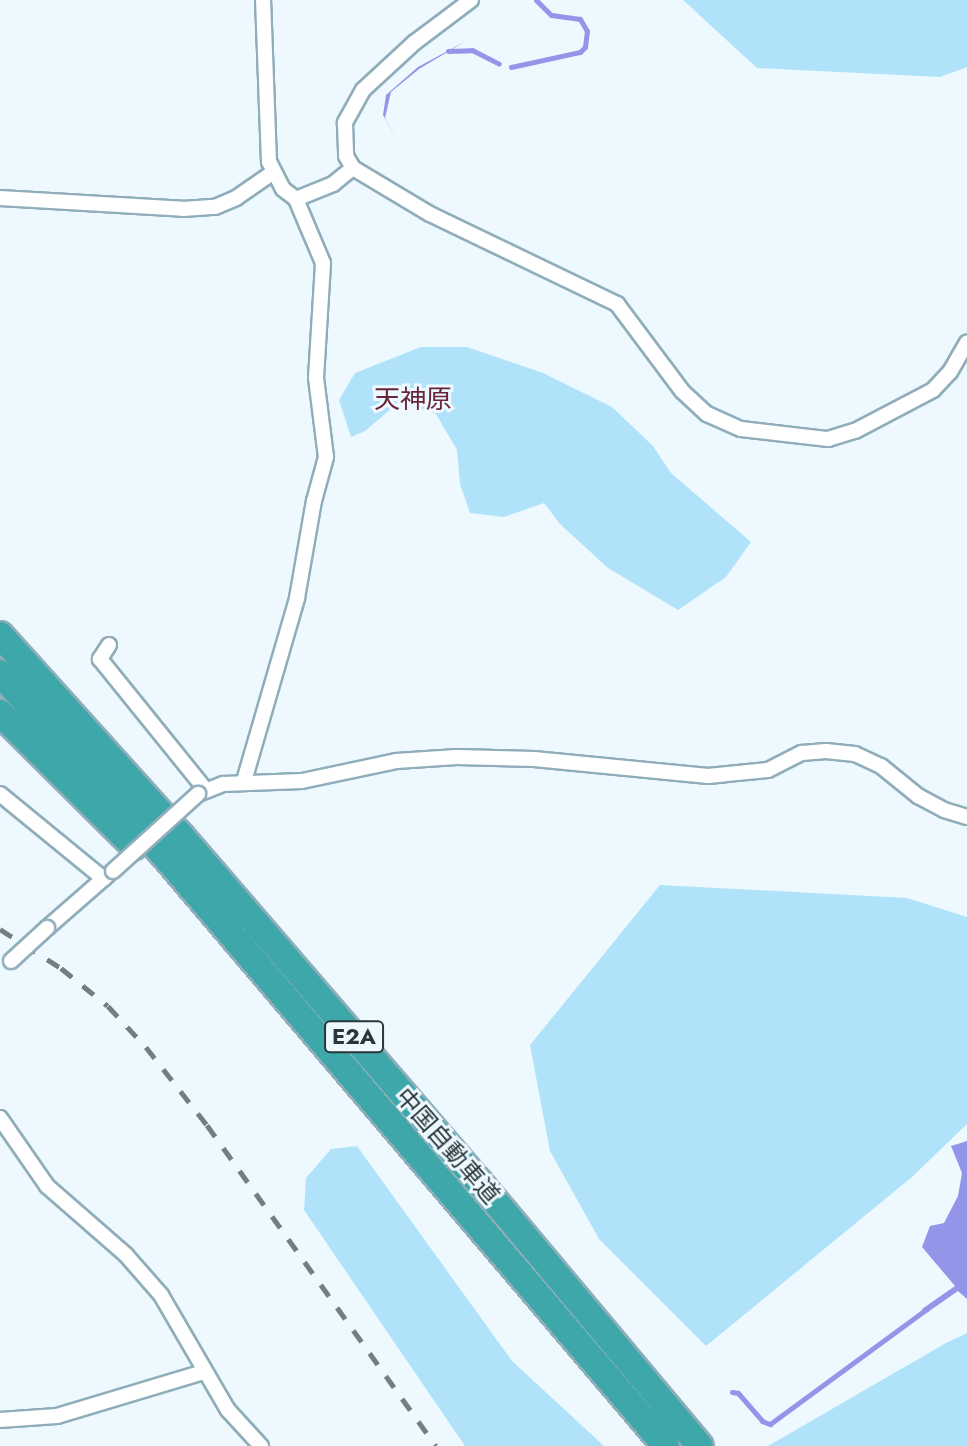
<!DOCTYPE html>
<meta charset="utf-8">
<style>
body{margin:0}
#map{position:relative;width:967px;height:1446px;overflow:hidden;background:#edf9ff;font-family:Jost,"Noto Sans JP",sans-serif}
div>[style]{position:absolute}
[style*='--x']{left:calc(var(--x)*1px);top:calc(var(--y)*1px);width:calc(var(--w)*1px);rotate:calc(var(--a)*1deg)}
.green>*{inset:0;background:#b0e3f9}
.water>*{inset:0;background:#9396e8}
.stream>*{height:5px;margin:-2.5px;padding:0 2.5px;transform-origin:2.5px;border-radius:2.5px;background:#9396e8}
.roads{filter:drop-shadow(2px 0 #90adba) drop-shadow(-2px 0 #90adba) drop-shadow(0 2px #90adba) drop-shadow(0 -2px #90adba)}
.minor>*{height:14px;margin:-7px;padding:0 7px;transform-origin:7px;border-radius:7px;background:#fff}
.motorway>*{height:26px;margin:-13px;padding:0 13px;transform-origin:13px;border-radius:13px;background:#3ea7aa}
.rail>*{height:5px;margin-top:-2.5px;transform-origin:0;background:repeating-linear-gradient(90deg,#717e83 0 14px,transparent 0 28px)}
.bridges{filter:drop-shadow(2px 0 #90adba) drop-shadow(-2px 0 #90adba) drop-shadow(0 2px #90adba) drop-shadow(0 -2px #90adba)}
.minor-bridge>*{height:14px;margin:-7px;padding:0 7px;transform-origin:7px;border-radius:7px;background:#fff}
span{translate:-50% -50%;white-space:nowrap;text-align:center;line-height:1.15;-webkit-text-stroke:6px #edf9ff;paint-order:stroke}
.shield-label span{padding:2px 6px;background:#edf9ff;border:2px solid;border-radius:6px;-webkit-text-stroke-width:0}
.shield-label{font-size:22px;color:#29363b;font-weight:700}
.street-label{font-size:24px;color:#29363b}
.neighbourhood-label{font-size:26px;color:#6a2539}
</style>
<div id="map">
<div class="green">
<div style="clip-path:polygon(683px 0,967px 0,967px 67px,940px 77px,757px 68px)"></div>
<div style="clip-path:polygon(421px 347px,467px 347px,543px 373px,612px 407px,653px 446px,671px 473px,751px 542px,726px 577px,678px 610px,608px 568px,560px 524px,544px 503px,504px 517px,470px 513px,460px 484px,457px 450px,436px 414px,399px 402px,365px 431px,351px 437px,339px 400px,355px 373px)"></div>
<div style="clip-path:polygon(660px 885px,907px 898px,967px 917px,967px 1124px,912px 1177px,706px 1346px,599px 1239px,550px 1151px,530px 1045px)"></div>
<div style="clip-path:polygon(357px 1146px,512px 1361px,604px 1446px,465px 1446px,304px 1210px,306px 1178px,331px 1149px)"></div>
<div style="clip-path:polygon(967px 1333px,967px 1446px,768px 1446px,946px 1343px)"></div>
</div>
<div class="water">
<div style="clip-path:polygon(466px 41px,419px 69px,391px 92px,385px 118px,397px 140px,383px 115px,386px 95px,418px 67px)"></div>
<div style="clip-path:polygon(967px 1141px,967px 1299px,958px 1291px,925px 1314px,922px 1309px,955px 1286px,922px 1247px,930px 1226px,944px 1223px,958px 1196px,962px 1173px,951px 1146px)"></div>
</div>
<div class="stream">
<div style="--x:448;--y:51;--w:24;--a:-2"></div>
<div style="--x:472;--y:50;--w:30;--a:27"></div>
<div style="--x:511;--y:67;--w:71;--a:-12.3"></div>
<div style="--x:580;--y:52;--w:7;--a:-45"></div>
<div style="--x:585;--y:47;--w:16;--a:-83"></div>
<div style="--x:587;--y:31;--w:14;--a:-120"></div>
<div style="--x:580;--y:19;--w:29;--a:-172"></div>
<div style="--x:551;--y:15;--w:21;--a:-135"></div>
<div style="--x:732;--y:1392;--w:6;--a:9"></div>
<div style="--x:738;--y:1393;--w:37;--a:49"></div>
<div style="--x:762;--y:1421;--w:9;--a:21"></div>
<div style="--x:770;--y:1424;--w:196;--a:-36.3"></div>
</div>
<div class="roads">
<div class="minor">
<div style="--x:471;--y:0;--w:70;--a:143.1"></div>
<div style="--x:415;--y:42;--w:71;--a:137.3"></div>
<div style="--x:363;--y:90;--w:38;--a:119"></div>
<div style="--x:345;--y:123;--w:33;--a:88"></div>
<div style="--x:346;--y:156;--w:14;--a:60"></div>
<div style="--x:353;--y:168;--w:90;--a:30.9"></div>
<div style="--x:430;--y:214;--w:208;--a:25.7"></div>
<div style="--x:617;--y:304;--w:109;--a:53.2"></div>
<div style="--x:682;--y:391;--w:34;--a:43"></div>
<div style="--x:707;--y:414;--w:37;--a:24"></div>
<div style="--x:741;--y:429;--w:88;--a:6.6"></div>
<div style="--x:828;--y:439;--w:28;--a:-17"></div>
<div style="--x:855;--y:431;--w:88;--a:-27.7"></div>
<div style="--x:933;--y:390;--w:25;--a:-47"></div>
<div style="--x:950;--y:372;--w:34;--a:-60"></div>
<div style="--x:0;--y:198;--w:183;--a:3.4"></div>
<div style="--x:183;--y:209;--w:32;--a:-4"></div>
<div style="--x:215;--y:207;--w:23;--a:-23"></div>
<div style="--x:236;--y:198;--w:44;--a:-34.8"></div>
<div style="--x:296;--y:199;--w:40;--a:-22"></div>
<div style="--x:333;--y:184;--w:26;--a:-39"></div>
<div style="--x:109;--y:645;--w:17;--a:123"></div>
<div style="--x:100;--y:659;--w:167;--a:51.1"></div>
<div style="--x:244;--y:781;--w:191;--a:-73.8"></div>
<div style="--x:297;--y:598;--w:98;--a:-80.1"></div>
<div style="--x:314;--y:501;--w:46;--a:-74.7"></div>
<div style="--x:326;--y:457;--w:80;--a:-97.2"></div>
<div style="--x:316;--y:378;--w:115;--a:-86.5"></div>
<div style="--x:323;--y:263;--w:69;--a:-112.9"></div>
<div style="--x:296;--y:199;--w:16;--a:-142"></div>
<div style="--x:283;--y:189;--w:30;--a:-117"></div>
<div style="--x:269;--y:162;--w:162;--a:-92.1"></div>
<div style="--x:0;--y:794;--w:134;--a:39.3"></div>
<div style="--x:198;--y:794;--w:27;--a:-22"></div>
<div style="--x:223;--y:784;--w:79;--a:-2.2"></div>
<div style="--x:302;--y:781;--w:96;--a:-12"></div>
<div style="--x:396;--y:761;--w:61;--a:-3.8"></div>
<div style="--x:457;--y:757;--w:77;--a:1.5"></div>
<div style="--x:534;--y:759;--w:175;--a:5.6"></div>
<div style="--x:708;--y:776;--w:60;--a:-5.7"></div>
<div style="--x:768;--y:770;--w:38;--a:-27"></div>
<div style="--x:802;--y:753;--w:24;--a:-5"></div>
<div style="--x:826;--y:751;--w:29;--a:6"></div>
<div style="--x:855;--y:754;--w:29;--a:25"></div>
<div style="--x:881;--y:766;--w:48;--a:39"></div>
<div style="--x:918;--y:796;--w:30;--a:28"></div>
<div style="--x:944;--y:810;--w:24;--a:17"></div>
<div style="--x:47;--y:928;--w:82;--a:-41.1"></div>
<div style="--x:0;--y:1118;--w:83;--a:55.3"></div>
<div style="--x:47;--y:1186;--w:105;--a:41.1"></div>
<div style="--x:126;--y:1255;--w:53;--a:48.8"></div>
<div style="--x:161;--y:1295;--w:133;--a:59.8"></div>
<div style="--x:228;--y:1410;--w:49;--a:47.5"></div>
<div style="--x:0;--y:1420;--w:57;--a:-4"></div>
<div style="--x:57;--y:1416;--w:153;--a:-16.7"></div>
</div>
<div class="motorway">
<div style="--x:0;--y:635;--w:272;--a:48"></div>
<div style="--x:182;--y:837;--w:455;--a:49.3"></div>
<div style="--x:479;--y:1182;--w:344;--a:50.1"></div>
<div style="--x:0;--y:673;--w:245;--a:48"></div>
<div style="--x:164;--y:855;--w:775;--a:49.66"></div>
<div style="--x:0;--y:713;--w:189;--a:44.8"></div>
</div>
</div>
<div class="rail">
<div style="--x:0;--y:929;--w:72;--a:32.6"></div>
<div style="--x:61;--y:968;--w:60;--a:39"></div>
<div style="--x:108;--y:1006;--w:56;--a:47.2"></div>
<div style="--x:146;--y:1047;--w:99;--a:52"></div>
<div style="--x:207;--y:1125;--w:394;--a:54.5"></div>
</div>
<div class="bridges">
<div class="minor-bridge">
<div style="--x:113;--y:871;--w:115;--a:-42.2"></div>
<div style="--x:11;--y:961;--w:49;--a:-42.5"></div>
</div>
</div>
<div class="shield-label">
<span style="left:354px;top:1037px">E2A</span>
</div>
<div class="street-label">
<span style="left:448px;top:1146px;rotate:49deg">中国自動車道</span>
</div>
<div class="neighbourhood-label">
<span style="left:413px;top:400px">天神原</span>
</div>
</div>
